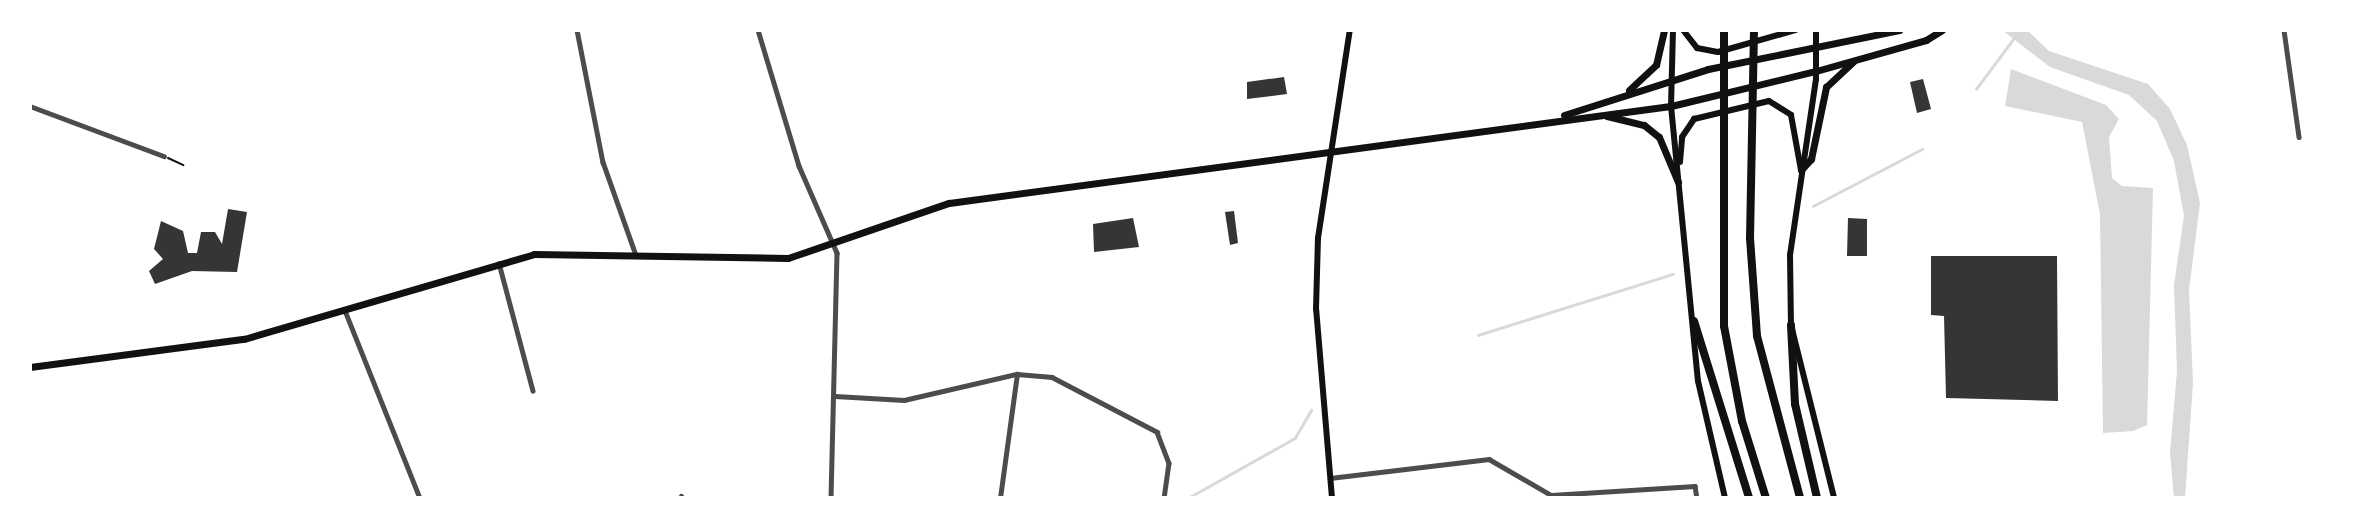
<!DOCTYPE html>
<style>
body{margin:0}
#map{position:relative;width:2359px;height:528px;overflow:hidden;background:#fff;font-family:"Public Sans",sans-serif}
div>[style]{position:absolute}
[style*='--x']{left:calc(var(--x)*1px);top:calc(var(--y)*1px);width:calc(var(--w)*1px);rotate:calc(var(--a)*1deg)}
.water>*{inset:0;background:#d9d9d9}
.stream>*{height:2.5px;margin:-1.25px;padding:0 1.25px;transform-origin:1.25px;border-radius:1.25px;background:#d9d9d9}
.building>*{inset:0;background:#353535}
.path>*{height:2px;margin:-1px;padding:0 1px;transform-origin:1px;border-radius:1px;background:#111}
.minor>*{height:4.5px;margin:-2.25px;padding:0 2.25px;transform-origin:2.25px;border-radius:2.25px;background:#4c4c4c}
.secondary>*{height:6px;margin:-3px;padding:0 3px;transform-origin:3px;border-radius:3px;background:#111}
.primary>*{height:7px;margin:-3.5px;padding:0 3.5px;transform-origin:3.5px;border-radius:3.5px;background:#111}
.motorway>*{height:8px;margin:-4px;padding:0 4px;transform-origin:4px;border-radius:4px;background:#111}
span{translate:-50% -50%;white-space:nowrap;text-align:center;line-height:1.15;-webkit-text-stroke:5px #fff;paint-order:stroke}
.frame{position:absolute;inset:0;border:32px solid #fff;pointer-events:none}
</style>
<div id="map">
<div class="water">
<div style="clip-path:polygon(2002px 30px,2027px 30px,2049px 51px,2148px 84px,2170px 109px,2187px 145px,2200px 203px,2189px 290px,2193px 383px,2185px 498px,2174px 498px,2170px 453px,2177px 371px,2174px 285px,2184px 216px,2174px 161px,2157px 121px,2129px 95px,2050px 67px)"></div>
<div style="clip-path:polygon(2011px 69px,2106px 105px,2119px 119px,2109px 137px,2112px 178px,2122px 186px,2153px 188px,2147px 425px,2133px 431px,2103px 433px,2100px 214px,2082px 122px,2005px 106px)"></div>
</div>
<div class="stream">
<div style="--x:1976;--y:89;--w:64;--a:-53.3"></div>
<div style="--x:1813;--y:206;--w:123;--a:-27.6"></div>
<div style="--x:1478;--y:335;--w:204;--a:-17.4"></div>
<div style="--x:1188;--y:498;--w:123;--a:-29.3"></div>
<div style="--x:1295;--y:438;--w:32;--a:-60"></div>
</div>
<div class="building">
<div style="clip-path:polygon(1284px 77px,1287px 94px,1247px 99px,1247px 82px)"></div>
<div style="clip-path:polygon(1923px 79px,1931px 109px,1917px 113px,1910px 82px)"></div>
<div style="clip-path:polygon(228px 209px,247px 212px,237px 272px,192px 271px,155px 284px,149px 271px,163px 259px,154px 249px,161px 221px,183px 231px,188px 253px,197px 253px,201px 232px,215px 232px,222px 244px)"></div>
<div style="clip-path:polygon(1234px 211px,1238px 243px,1230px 245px,1225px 212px)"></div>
<div style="clip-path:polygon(1133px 218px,1139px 247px,1094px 252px,1093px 224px)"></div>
<div style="clip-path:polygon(1848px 218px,1867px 219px,1867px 256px,1847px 256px)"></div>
<div style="clip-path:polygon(1931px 256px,2057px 256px,2058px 401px,1946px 398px,1944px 316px,1931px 315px)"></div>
</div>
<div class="path">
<div style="--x:168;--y:158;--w:17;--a:25"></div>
</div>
<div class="minor">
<div style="--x:577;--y:30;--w:135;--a:78.9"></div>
<div style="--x:603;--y:162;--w:99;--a:70.5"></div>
<div style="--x:758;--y:30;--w:142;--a:73.2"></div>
<div style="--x:799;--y:166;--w:95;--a:66.4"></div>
<div style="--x:837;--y:253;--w:245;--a:91.4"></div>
<div style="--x:2284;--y:30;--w:108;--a:82"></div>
<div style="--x:30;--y:106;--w:143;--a:20.5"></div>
<div style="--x:499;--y:263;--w:132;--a:75.1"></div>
<div style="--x:346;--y:313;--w:199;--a:68.2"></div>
<div style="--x:835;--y:396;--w:69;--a:3.3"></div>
<div style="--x:904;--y:400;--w:116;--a:-13"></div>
<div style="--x:1017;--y:374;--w:35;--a:5"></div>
<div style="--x:1052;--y:377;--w:119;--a:27.6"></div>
<div style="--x:1157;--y:432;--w:33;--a:69"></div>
<div style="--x:1169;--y:463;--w:35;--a:98"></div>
<div style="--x:1330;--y:478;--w:160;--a:-6.8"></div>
<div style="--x:1489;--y:459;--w:72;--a:30.1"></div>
<div style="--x:1551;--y:495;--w:144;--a:-3.6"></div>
<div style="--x:1695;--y:486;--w:12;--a:81"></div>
<div style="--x:680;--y:498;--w:2;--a:-63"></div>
<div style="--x:1000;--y:498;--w:125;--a:-82.2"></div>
</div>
<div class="secondary">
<div style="--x:1673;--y:30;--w:76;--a:91.5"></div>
<div style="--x:1671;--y:106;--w:276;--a:84.4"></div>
<div style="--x:1698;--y:381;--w:120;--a:77"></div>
<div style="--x:1683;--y:30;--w:23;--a:52"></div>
<div style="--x:1697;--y:48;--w:21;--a:11"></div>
<div style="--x:1718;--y:52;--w:81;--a:-15.8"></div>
<div style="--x:1816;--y:30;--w:49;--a:90"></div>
<div style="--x:1816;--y:79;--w:178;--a:98.4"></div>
<div style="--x:1790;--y:255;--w:70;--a:89.2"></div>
<div style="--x:1791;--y:325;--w:178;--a:76"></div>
<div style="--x:1680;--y:162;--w:25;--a:-85"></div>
<div style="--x:1682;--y:137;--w:22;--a:-56"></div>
<div style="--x:1694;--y:119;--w:77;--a:-13.5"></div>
<div style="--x:1769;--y:101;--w:26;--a:32"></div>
<div style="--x:1791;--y:115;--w:56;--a:79.7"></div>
<div style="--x:1332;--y:498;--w:190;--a:-94.8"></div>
<div style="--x:1316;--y:309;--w:71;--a:-88.4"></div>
<div style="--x:1318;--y:238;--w:210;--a:-81.3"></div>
</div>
<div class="primary">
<div style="--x:1629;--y:90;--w:37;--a:-43"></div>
<div style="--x:1656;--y:65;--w:36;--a:-77"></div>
<div style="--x:1564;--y:115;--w:151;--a:-17.7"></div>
<div style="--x:1708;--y:69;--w:195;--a:-11.5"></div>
<div style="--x:1607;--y:116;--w:38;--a:14"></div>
<div style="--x:1644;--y:125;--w:19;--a:39"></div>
<div style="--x:1659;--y:137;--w:49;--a:67.1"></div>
<div style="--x:1801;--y:170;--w:15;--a:-48"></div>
<div style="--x:1811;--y:159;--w:74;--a:-78.2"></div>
<div style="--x:1826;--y:87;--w:37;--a:-43"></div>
<div style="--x:30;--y:367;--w:216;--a:-7.5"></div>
<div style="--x:244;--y:339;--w:302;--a:-16.3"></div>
<div style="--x:534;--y:254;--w:254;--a:0.9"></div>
<div style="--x:788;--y:258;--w:170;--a:-18.9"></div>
<div style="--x:949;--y:203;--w:728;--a:-7.65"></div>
<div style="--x:1671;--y:106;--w:149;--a:-13.6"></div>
<div style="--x:1816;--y:71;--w:114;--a:-15.7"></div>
<div style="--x:1926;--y:40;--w:19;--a:-32"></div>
</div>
<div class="motorway">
<div style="--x:1724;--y:30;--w:296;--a:90"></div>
<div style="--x:1724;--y:326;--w:97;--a:79.3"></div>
<div style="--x:1742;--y:421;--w:81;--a:72.7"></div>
<div style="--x:1754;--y:30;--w:208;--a:91.1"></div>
<div style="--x:1750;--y:238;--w:98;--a:85.9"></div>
<div style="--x:1757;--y:336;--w:168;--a:75.1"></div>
<div style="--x:1694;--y:321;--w:185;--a:72.7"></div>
<div style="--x:1791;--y:325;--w:79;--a:87.1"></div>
<div style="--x:1795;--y:404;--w:97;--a:76.8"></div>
</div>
<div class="frame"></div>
</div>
